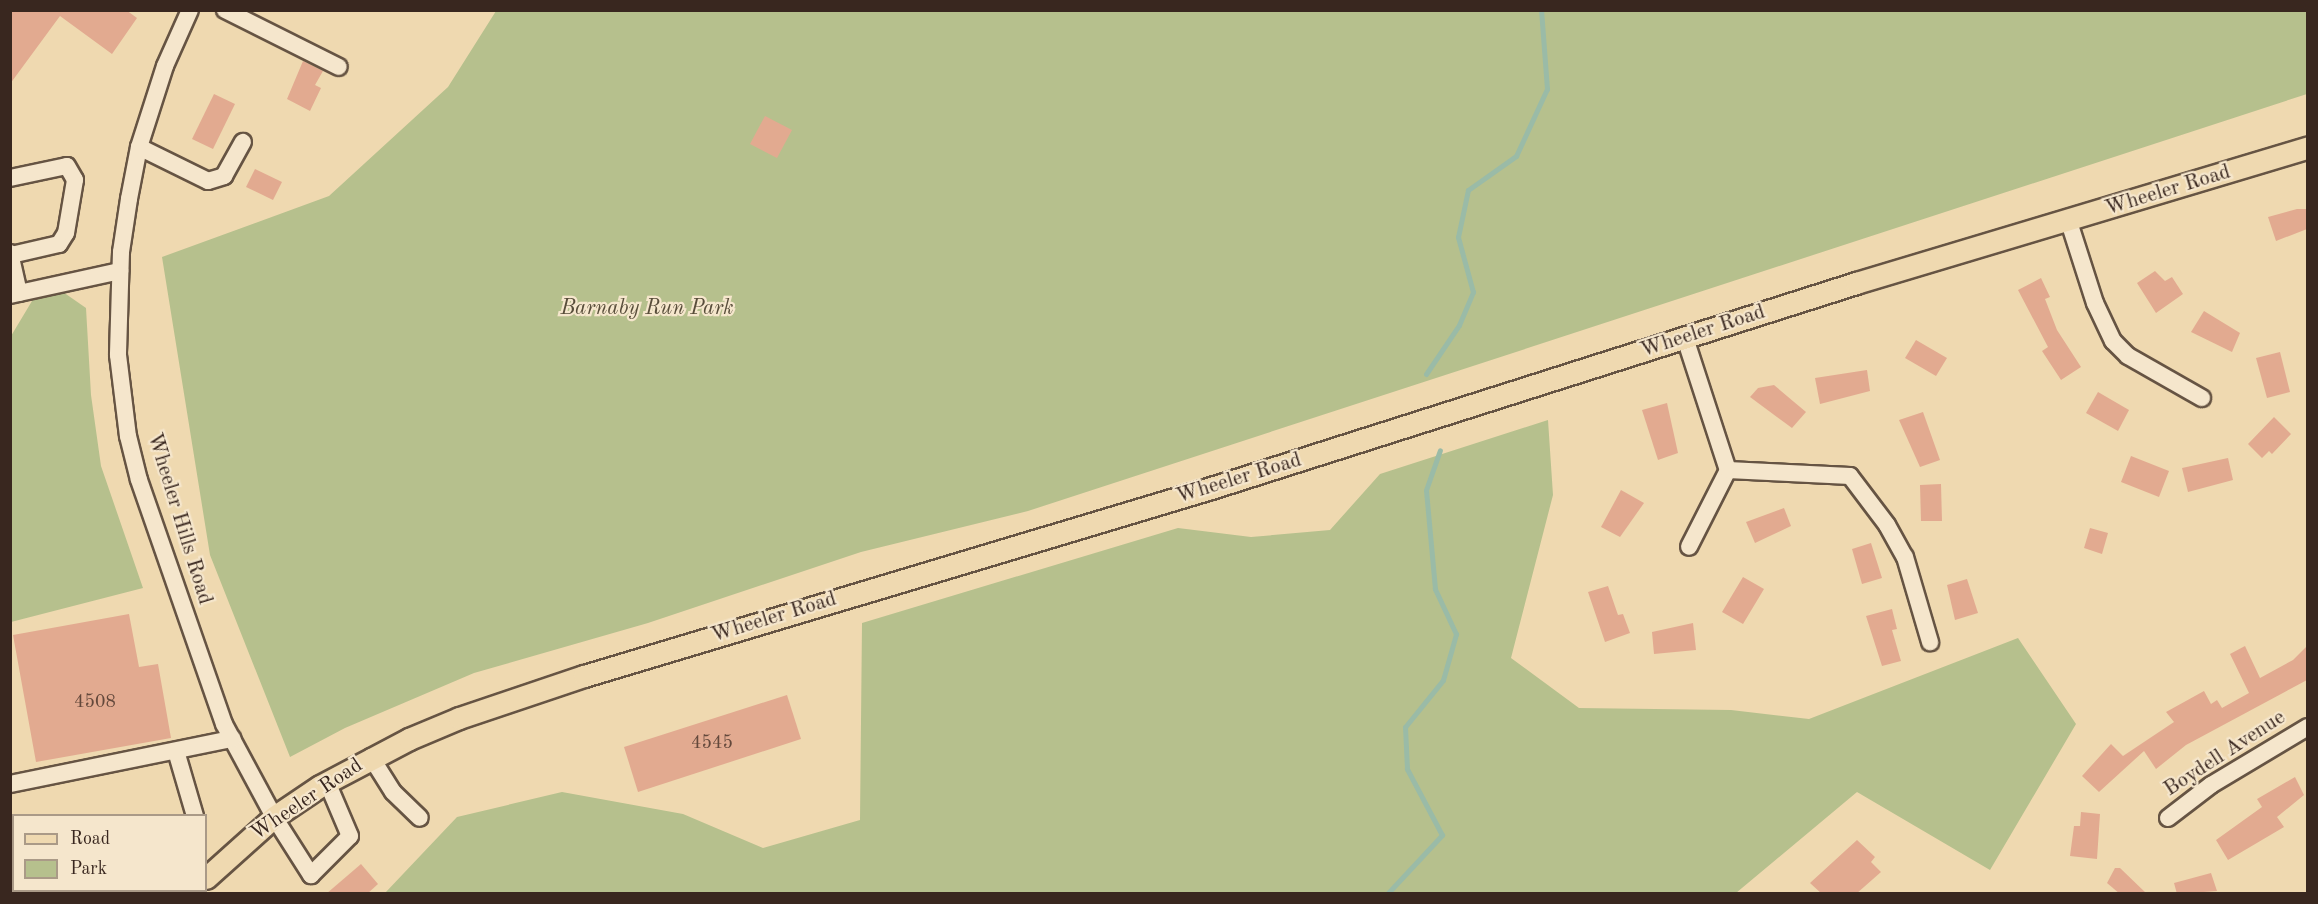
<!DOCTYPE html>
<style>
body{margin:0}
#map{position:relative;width:2318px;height:904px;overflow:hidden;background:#efd9b0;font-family:"Old Standard TT",serif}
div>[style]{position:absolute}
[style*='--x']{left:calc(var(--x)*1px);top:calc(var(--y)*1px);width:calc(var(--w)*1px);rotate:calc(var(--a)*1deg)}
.green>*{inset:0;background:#b6c08d}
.stream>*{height:5px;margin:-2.5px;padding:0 2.5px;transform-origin:2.5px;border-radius:2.5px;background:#9abba7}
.building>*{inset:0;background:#e2aa90}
.roads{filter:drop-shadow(2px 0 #665443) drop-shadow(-2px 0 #665443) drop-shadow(0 2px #665443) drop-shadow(0 -2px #665443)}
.minor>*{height:16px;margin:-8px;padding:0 8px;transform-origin:8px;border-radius:8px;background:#f5e6cc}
.major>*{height:21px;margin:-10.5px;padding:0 10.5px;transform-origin:10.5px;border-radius:10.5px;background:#efd9b0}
span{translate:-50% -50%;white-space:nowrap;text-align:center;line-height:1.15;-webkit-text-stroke:4.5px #f5e6cc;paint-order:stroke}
.number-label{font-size:18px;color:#63483b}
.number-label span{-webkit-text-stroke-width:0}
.street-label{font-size:21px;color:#39271f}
.park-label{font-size:21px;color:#584d3a;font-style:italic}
.frame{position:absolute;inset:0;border:12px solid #39271f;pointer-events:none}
.legend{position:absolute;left:12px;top:814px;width:195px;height:78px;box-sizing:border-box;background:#f5e6cc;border:2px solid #aa9a87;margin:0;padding:8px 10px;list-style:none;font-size:18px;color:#39271f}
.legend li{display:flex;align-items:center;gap:12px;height:30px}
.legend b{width:30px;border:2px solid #aa9a87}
</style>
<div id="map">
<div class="green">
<div style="clip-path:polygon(496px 11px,2307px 11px,2307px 94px,1028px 511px,861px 552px,648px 623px,474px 673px,345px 728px,290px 757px,210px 555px,162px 257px,329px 196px,448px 87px)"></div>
<div style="clip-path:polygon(63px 292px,86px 308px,91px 395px,101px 466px,143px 588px,11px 622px,11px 336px,35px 296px)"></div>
<div style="clip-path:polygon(1548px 420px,1553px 495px,1511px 658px,1579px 708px,1731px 710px,1809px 719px,2018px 638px,2076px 724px,1990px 870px,1857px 792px,1736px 893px,385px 893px,457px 817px,562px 792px,683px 814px,763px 848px,860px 820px,862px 623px,1178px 528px,1251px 537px,1330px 530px,1380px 474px)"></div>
</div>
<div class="stream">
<div style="--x:1426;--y:374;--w:59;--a:-56"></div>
<div style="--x:1459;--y:325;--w:36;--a:-67"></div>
<div style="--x:1473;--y:292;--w:57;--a:-105.3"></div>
<div style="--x:1458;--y:237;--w:48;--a:-78"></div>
<div style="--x:1468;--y:190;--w:59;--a:-35.3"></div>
<div style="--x:1516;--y:156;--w:74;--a:-65.2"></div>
<div style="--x:1547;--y:89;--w:79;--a:-94.3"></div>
<div style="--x:1387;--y:894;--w:81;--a:-47"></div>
<div style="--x:1442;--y:835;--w:75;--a:-117.9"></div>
<div style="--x:1407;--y:769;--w:42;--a:-92.7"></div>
<div style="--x:1405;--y:727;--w:60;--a:-51"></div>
<div style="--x:1443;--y:680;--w:48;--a:-74.2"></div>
<div style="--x:1456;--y:634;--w:50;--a:-115"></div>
<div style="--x:1435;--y:589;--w:99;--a:-95.2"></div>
<div style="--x:1426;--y:490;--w:42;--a:-70.7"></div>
</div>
<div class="building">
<div style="clip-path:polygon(10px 10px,126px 10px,137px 18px,112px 54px,60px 16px,10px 84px)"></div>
<div style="clip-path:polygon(303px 61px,323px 71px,315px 85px,321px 88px,310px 111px,287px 99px)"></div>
<div style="clip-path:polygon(214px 94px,235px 104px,213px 149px,192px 139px)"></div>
<div style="clip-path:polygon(765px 116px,792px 130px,777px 158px,750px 144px)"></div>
<div style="clip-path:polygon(255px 169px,282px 182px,273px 200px,246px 187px)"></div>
<div style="clip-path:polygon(2297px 209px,2307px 209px,2307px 229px,2276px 241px,2268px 217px)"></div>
<div style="clip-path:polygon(2155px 271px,2165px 281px,2172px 277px,2183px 294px,2156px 313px,2137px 283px)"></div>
<div style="clip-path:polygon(2041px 278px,2050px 297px,2045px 299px,2057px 330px,2081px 367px,2061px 380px,2042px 351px,2048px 347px,2018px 290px)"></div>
<div style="clip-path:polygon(2204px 311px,2240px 333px,2232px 352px,2191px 332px)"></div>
<div style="clip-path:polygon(1916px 340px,1947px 358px,1936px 376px,1905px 358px)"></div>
<div style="clip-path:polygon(2280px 352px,2290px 392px,2267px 398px,2256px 358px)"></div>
<div style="clip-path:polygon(1867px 370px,1870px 391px,1820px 404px,1815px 378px)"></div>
<div style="clip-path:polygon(1774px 385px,1806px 412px,1792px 428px,1750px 397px,1758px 388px)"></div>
<div style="clip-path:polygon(2098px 392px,2129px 410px,2118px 431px,2086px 413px)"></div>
<div style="clip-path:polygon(1667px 403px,1678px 453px,1658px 460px,1642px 410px)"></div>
<div style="clip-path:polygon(1923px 412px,1940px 460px,1920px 467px,1899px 420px)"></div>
<div style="clip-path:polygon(2274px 417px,2291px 434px,2272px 454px,2269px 451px,2262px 458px,2248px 444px)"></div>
<div style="clip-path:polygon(2131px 456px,2169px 471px,2159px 497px,2121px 482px)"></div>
<div style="clip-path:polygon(2228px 458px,2233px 480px,2188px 492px,2182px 468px)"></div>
<div style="clip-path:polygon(1941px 484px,1942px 521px,1921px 521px,1920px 485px)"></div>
<div style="clip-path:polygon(1621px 490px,1644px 503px,1620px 537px,1601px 527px)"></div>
<div style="clip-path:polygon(1784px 508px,1791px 526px,1755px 543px,1746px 522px)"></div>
<div style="clip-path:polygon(2090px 528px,2108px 533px,2102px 554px,2084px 548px)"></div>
<div style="clip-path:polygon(1871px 543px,1882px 578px,1862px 584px,1852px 549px)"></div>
<div style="clip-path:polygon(1743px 577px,1764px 589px,1743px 624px,1722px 612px)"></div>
<div style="clip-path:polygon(1967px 579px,1978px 613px,1955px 620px,1947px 585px)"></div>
<div style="clip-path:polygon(1608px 586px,1618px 615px,1623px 614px,1630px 633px,1605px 642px,1588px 592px)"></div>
<div style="clip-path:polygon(1892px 609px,1897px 629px,1892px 630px,1901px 661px,1882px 666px,1866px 616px)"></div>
<div style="clip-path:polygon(129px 614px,139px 667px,158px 664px,171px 738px,36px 762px,13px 635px)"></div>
<div style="clip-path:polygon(1693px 623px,1696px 650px,1654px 654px,1652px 632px)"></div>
<div style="clip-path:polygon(2245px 646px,2260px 678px,2293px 660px,2307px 646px,2307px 680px,2186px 745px,2156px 769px,2144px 751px,2099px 792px,2082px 776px,2111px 744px,2123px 756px,2174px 722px,2166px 712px,2204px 691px,2211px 704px,2217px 700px,2222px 708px,2249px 693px,2230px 654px)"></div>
<div style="clip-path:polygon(787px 695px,801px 739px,638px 792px,624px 747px)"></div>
<div style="clip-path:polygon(2295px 777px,2304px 795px,2277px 817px,2284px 827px,2228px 860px,2216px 840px,2262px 807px,2257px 799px)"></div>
<div style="clip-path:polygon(2081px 812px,2100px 814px,2097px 859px,2070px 856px,2074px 826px,2080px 826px)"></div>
<div style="clip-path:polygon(1857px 840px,1875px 857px,1871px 862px,1881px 872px,1856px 894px,1822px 894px,1810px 883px)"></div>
<div style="clip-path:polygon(361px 864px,378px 884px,367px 894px,326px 894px)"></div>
<div style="clip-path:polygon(2115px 868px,2120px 868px,2147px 894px,2120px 894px,2107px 883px)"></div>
<div style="clip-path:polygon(2211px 873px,2217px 891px,2177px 894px,2174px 883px)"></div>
</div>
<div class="roads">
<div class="minor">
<div style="--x:190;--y:10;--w:61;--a:114.1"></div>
<div style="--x:165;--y:66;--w:85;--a:107.8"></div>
<div style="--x:139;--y:147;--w:53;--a:100.9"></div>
<div style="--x:129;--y:199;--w:54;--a:98.6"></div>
<div style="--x:121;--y:252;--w:103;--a:91.7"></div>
<div style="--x:118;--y:355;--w:82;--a:83"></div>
<div style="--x:128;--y:436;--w:45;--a:76"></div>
<div style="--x:139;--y:480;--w:258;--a:70.8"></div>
<div style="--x:224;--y:724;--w:106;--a:61.7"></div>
<div style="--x:274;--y:817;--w:69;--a:57.5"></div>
<div style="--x:311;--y:875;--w:55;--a:-45"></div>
<div style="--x:350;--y:836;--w:59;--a:-113.1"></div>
<div style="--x:225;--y:10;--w:127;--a:26.6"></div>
<div style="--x:139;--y:147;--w:77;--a:26.2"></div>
<div style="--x:208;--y:181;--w:17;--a:-17"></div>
<div style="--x:224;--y:176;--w:39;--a:-61"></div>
<div style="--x:10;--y:178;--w:58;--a:-11.9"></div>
<div style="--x:67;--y:166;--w:16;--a:60"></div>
<div style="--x:75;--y:180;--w:54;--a:99.6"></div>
<div style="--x:66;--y:233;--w:13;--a:122"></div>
<div style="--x:59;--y:244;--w:49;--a:167.1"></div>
<div style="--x:2069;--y:222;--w:85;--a:72.2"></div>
<div style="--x:2095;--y:303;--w:42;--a:64.7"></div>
<div style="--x:2113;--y:341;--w:21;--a:45"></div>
<div style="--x:2128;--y:356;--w:85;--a:29.6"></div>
<div style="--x:10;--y:253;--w:41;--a:77.3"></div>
<div style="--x:10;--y:295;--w:113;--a:-12.3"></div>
<div style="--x:1685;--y:338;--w:139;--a:72"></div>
<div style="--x:1728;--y:470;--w:86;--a:116.9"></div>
<div style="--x:1728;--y:470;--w:122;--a:2.8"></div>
<div style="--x:1850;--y:476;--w:61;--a:52.9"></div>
<div style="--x:1887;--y:525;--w:37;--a:61"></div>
<div style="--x:1905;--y:557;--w:89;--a:73.6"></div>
<div style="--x:176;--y:751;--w:68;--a:73.7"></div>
<div style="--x:371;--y:757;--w:41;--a:57.8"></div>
<div style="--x:393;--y:792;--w:37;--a:44"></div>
<div style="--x:10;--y:784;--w:227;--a:-11.5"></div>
<div style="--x:2168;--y:818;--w:54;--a:-37.5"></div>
<div style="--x:2211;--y:785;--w:113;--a:-30.9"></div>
<div style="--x:125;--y:894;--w:5;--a:-53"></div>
</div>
<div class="major">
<div style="--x:206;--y:878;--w:91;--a:-41.9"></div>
<div style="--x:274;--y:817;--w:55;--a:-34"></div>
<div style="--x:320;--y:786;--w:101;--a:-27.8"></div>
<div style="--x:409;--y:739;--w:54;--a:-22.8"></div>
<div style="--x:459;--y:718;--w:132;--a:-18.6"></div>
<div style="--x:584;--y:676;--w:655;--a:-16.69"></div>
<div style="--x:1211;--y:488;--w:677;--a:-17.63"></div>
<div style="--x:1856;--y:283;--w:472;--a:-16.7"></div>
<div style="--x:190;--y:894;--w:5;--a:-53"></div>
</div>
</div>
<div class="number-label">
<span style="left:95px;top:702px">4508</span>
<span style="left:712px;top:743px">4545</span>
</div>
<div class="street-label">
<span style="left:2168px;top:191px;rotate:-17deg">Wheeler Road</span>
<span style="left:1703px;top:332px;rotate:-18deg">Wheeler Road</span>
<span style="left:1239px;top:479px;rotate:-17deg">Wheeler Road</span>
<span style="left:179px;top:519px;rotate:73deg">Wheeler Hills Road</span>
<span style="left:774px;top:618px;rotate:-17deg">Wheeler Road</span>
<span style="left:2225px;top:754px;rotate:-33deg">Boydell Avenue</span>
<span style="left:307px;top:800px;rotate:-34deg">Wheeler Road</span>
</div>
<div class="park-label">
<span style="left:647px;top:309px">Barnaby Run Park</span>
</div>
<div class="frame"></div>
<ul class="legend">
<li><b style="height:8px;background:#efd9b0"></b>Road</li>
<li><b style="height:16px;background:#b6c08d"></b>Park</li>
</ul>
</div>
